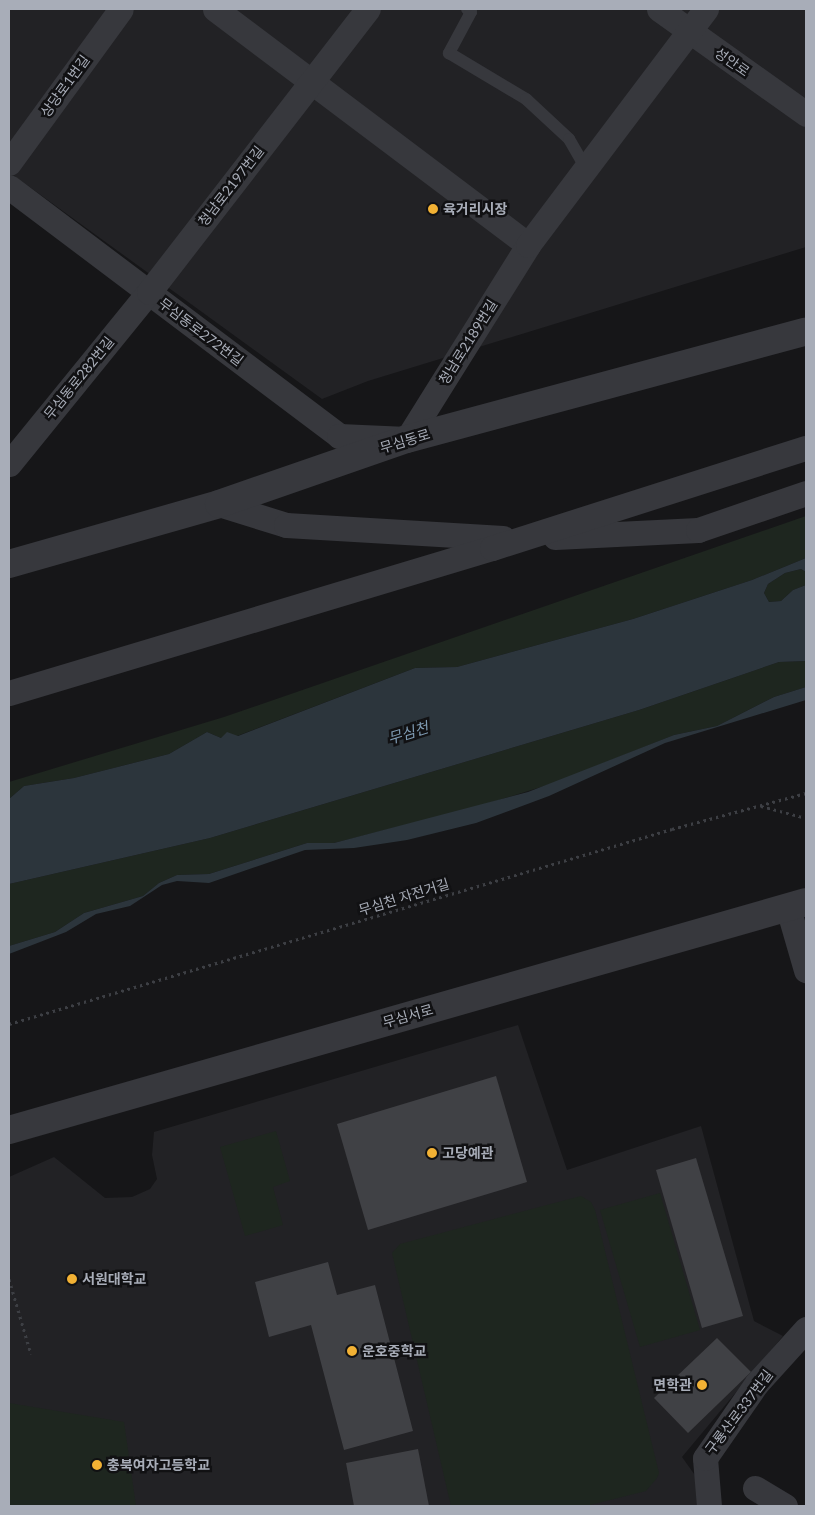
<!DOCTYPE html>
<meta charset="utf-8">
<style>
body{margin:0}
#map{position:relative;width:815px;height:1515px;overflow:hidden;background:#161618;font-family:Lato,"Noto Sans KR",sans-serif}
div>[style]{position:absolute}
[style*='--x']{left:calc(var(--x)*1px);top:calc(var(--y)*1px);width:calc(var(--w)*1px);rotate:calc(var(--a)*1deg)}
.built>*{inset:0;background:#222225}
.green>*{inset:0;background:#1e261f}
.water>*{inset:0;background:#2c353c}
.building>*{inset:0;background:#404145}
.path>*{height:3px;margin-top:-1.5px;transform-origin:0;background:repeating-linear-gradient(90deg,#3d3f44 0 2.5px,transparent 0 6.5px)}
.service>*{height:12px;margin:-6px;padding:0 6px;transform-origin:6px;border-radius:6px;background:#37383d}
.minor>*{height:25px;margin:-12.5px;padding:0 12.5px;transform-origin:12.5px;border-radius:12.5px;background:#37383d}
.tertiary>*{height:28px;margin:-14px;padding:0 14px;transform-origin:14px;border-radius:14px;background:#37383d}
.dots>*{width:14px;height:14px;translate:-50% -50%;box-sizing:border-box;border:2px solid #111113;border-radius:50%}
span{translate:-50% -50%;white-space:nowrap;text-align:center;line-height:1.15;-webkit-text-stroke:5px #111113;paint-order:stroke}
.street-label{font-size:14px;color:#a8adb8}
.poi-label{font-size:14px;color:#a8adb8;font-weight:700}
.left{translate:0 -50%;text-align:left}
.right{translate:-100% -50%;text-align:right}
.water-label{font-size:15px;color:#7f9bb3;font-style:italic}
.frame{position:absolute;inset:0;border:10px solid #a8adb8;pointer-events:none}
</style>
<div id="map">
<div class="built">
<div style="clip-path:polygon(9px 9px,806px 9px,806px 247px,368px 381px,322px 399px,9px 172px)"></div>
<div style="clip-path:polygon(518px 1025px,567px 1170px,701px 1126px,754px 1321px,783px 1336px,682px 1457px,697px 1478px,698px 1506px,9px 1506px,9px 1177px,54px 1157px,105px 1198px,132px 1197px,150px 1189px,157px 1179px,152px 1155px,154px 1132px)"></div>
</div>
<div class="green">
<div style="clip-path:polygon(806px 516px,806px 558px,752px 580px,633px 619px,457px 667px,415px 668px,237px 736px,221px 738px,207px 732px,169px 754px,74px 778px,24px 786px,9px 799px,9px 782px,224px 717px)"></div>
<div style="clip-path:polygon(801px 569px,806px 572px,806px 585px,793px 590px,781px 601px,769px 602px,764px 593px,768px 584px,785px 573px)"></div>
<div style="clip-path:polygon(806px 661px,806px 687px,774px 697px,717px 726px,674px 735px,554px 783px,476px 807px,334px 843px,307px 843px,209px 874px,177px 875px,159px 883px,143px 896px,84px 913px,55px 932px,9px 946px,9px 884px,210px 838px,639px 710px,779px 662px)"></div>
<div style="clip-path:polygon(276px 1131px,290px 1181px,273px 1187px,283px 1225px,245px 1236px,220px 1147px)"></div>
<div style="clip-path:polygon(660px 1193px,700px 1330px,640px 1347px,600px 1210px)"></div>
<div style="clip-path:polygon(581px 1196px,591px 1202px,595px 1210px,659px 1473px,657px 1478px,646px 1491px,586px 1506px,451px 1506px,392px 1253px,400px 1244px)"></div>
<div style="clip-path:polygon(9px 1403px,124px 1422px,136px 1506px,9px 1506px)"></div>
</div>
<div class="water">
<div style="clip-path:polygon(806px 558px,806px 572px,801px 569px,785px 573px,768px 584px,764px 593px,769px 602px,781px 601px,793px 590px,806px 585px,806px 661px,779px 662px,639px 710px,210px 838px,9px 884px,9px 799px,24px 786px,74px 778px,169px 754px,207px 732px,221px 738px,227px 732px,238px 736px,415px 668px,457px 667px,633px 619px,752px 580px)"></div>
<div style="clip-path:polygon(806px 687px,806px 700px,665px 743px,549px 796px,476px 823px,407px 840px,354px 848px,305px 850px,209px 883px,177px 881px,162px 885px,130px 906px,96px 914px,66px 932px,9px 954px,9px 946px,55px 932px,84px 913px,143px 896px,159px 883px,177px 875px,209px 874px,307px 843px,334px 843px,528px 792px,674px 735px,717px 726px,774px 697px)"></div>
</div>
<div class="building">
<div style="clip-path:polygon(496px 1076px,527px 1182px,368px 1230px,337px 1124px)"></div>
<div style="clip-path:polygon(696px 1158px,743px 1316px,702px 1328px,656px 1170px)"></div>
<div style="clip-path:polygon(328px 1262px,337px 1295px,375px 1285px,413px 1431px,344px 1450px,311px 1325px,269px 1337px,255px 1282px)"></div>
<div style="clip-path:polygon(717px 1338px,751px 1372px,688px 1433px,654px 1398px)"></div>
<div style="clip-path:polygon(418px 1449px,429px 1506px,354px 1506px,346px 1463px)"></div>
</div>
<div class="path">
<div style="--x:761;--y:806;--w:47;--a:14.9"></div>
<div style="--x:9;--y:1024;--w:691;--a:-16.39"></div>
<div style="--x:672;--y:829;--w:139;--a:-15"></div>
<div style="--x:9;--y:1279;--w:78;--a:73.7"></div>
</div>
<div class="service">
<div style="--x:467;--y:9;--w:5;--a:37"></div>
<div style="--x:471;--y:12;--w:47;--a:118.2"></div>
<div style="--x:449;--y:53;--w:90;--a:30.9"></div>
<div style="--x:526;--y:99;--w:59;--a:42.9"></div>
<div style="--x:569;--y:139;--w:34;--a:60"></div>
</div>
<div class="minor">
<div style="--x:215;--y:9;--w:392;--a:37"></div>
<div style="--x:659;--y:9;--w:181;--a:35.5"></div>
<div style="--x:9;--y:163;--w:190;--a:-54"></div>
<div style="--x:9;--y:187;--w:413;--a:37"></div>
<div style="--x:339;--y:436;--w:68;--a:2.5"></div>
<div style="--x:407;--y:439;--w:229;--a:-58"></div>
<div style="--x:528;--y:245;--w:296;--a:-53"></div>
<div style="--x:9;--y:464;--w:222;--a:-50.9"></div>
<div style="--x:149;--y:292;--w:358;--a:-52.3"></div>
<div style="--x:219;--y:504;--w:70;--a:17.4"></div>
<div style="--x:286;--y:525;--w:217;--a:3.4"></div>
<div style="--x:555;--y:537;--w:143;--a:-2.8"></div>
<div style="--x:698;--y:530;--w:114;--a:-18.9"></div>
<div style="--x:9;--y:693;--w:504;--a:-16.71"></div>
<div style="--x:492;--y:548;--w:330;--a:-17.7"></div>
<div style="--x:788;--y:908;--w:65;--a:73.8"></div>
<div style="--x:755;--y:1488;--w:35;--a:31"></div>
<div style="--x:709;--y:1506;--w:48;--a:-94.8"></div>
<div style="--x:705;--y:1458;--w:91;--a:-55.3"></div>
<div style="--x:757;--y:1383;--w:73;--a:-47.8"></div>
</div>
<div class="tertiary">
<div style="--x:9;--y:564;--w:218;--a:-15.9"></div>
<div style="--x:219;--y:504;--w:199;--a:-19.1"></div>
<div style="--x:407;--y:439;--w:413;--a:-15.1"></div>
<div style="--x:9;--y:1130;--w:829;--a:-15.96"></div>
</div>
<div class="dots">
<div style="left:433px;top:209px;background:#f2b134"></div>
<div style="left:432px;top:1153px;background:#f2b134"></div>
<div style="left:72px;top:1279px;background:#f2b134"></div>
<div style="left:352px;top:1351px;background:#f2b134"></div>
<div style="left:702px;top:1385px;background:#f2b134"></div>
<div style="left:97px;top:1465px;background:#f2b134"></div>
</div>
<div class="street-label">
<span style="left:732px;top:62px;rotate:35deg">성안로</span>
<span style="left:65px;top:86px;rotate:-54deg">상당로1번길</span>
<span style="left:231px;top:186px;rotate:-52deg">청남로2197번길</span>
<span style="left:201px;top:332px;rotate:37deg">무심동로272번길</span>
<span style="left:468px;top:342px;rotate:-58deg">청남로2189번길</span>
<span style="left:79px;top:378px;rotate:-51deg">무심동로282번길</span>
<span style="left:405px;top:441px;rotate:-17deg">무심동로</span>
<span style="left:404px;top:897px;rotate:-17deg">무심천 자전거길</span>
<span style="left:408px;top:1016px;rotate:-16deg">무심서로</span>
<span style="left:739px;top:1412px;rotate:-53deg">구룡산로337번길</span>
</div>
<div class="poi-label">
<span class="left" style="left:443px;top:209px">육거리시장</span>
<span class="left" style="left:442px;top:1153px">고당예관</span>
<span class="left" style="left:82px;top:1279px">서원대학교</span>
<span class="left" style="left:362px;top:1351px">운호중학교</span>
<span class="right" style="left:692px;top:1385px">면학관</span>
<span class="left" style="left:107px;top:1465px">충북여자고등학교</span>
</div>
<div class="water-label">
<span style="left:408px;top:733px;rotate:-17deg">무심천</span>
</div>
<div class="frame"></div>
</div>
